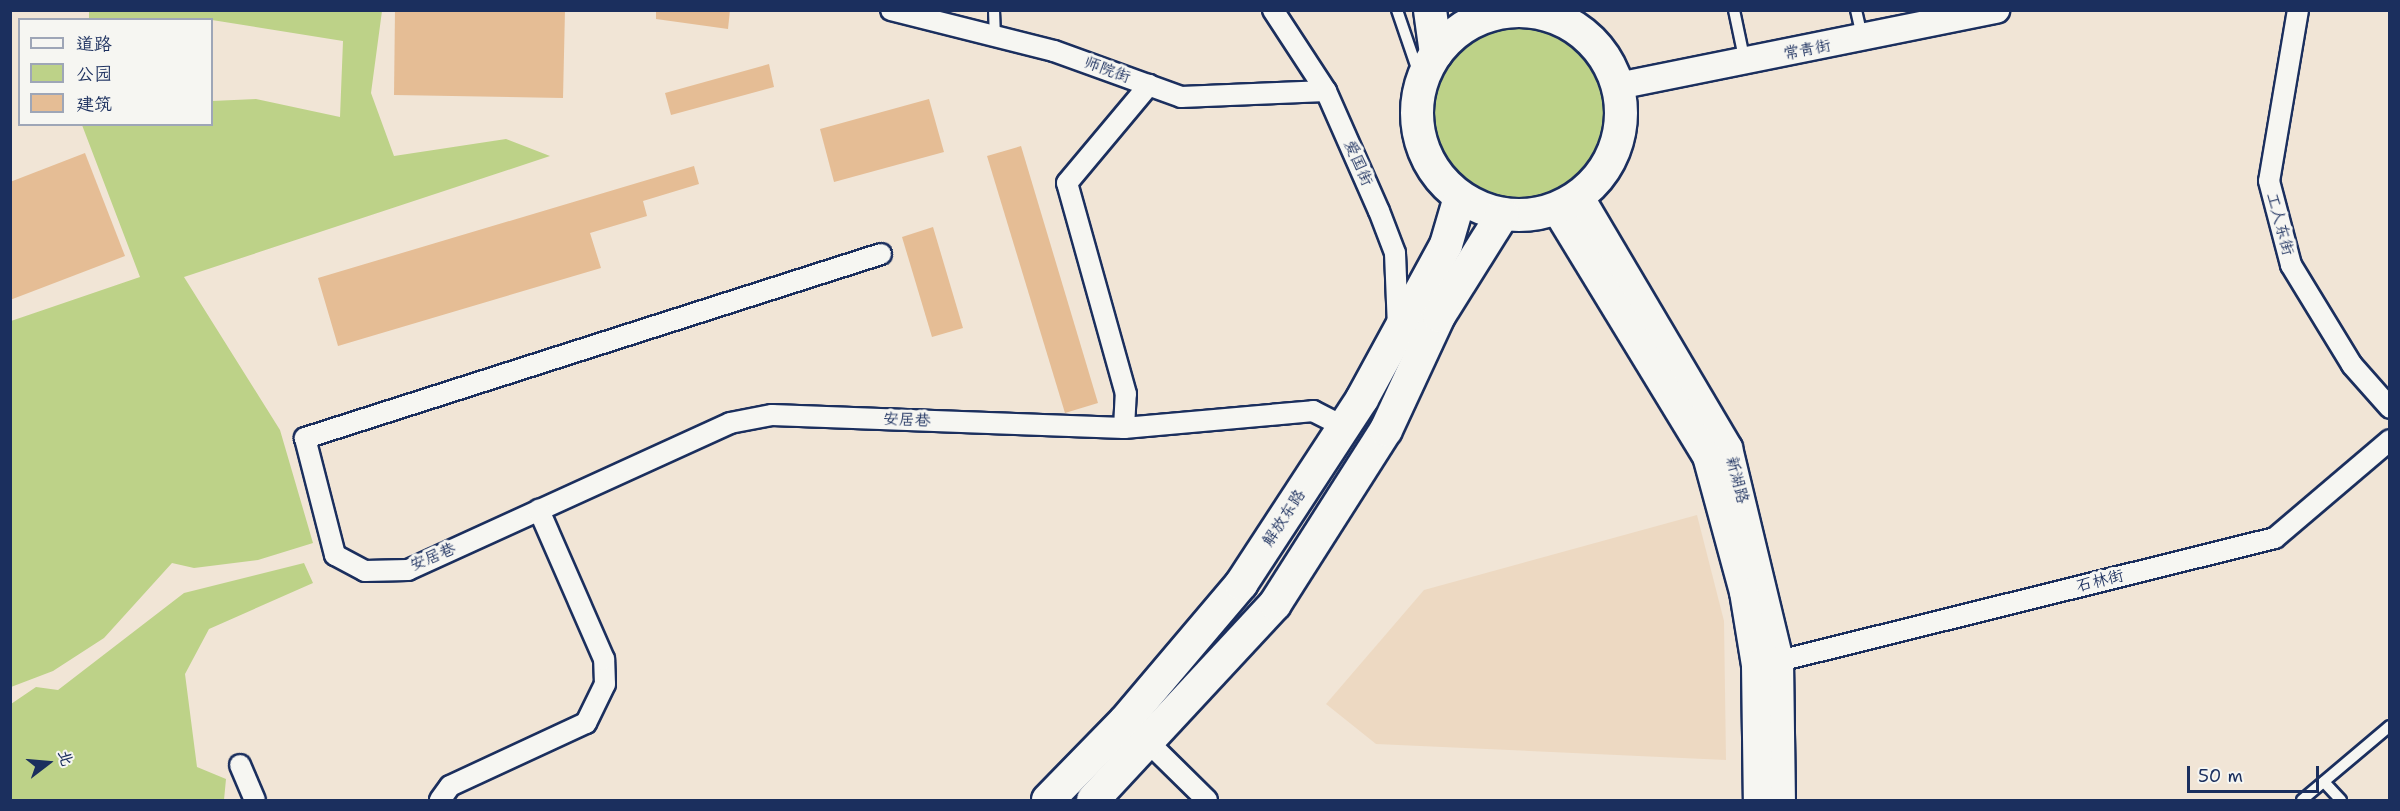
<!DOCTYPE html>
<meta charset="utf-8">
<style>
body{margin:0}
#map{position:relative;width:2400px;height:811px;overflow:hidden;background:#f1e5d6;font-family:"Shantell Sans","LXGW WenKai TC",sans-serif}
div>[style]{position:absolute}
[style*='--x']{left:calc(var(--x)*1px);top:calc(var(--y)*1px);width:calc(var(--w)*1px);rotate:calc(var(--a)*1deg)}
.built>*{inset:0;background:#edd9c2}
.green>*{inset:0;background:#bdd288}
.round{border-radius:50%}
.building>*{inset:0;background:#e5bd95}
.roads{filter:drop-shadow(2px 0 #1b2f5e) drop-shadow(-2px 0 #1b2f5e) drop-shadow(0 2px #1b2f5e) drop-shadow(0 -2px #1b2f5e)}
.service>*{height:10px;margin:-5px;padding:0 5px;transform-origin:5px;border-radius:5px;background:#f6f6f2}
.minor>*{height:20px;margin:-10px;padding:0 10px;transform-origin:10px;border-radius:10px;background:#f6f6f2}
.tertiary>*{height:26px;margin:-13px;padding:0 13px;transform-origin:13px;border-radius:13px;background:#f6f6f2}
.secondary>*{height:28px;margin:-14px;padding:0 14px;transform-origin:14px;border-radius:14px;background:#f6f6f2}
.primary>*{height:32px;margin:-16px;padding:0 16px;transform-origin:16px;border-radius:16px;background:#f6f6f2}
.primary>.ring{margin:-16px;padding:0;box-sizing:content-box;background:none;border:32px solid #f6f6f2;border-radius:50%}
span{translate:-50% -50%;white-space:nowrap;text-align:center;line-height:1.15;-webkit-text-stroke:6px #f6f6f2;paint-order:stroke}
.street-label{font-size:16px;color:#1b2f5e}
.frame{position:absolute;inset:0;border:12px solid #1b2f5e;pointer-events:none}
.legend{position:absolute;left:18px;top:18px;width:195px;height:108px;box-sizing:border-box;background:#f6f6f2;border:2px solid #9ea6b7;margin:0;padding:8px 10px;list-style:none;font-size:18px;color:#1b2f5e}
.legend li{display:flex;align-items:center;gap:12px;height:30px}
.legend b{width:30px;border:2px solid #9ea6b7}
.north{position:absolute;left:18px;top:733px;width:60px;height:60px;-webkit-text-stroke:4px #f6f6f2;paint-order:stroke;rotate:74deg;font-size:16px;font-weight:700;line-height:24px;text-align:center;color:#1b2f5e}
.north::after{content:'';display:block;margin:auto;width:21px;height:27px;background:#1b2f5e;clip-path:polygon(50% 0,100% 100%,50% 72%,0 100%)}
.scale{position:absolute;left:2187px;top:766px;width:132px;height:27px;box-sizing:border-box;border:3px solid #1b2f5e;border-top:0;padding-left:8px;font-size:18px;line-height:21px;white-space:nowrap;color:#1b2f5e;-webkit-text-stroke:4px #f6f6f2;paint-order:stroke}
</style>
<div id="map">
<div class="built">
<div style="clip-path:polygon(1697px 515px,1724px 621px,1726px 760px,1376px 744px,1326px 704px,1424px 590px)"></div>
</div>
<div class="green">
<div style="clip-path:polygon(89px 11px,382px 11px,371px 93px,394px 156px,506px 139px,550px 156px,184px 277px,280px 430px,313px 543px,258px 560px,194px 568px,172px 563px,104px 638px,53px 671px,11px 687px,11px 321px,140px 277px,82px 125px,212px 124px,212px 101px,256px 99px,340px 117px,343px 41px,212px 20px,89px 19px)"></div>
<div class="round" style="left:1417px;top:11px;width:204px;height:204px"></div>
<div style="clip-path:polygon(304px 563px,313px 583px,209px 629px,185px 674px,197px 767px,226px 779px,224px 800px,11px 800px,11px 704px,36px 687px,58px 690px,184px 593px)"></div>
</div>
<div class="building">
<div style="clip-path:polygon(395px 10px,565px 10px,563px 98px,394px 95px)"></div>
<div style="clip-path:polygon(656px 10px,730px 10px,728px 29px,656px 19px)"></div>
<div style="clip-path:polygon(769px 64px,774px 87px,671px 115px,665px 93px)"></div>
<div style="clip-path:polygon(929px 99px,944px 152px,834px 182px,820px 129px)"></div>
<div style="clip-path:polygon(1021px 146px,1098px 403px,1065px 413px,987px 156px)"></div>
<div style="clip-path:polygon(85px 153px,125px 256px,10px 300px,10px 182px)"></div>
<div style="clip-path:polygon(694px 166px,699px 184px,643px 201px,647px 216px,590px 233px,601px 268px,338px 346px,318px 278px)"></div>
<div style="clip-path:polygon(933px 227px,963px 328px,932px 337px,902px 237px)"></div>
</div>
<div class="roads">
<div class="service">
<div style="--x:994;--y:10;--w:26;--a:88"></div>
<div style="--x:1397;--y:10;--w:77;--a:71.1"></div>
<div style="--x:1525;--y:10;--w:1;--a:90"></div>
<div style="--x:1734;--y:10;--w:53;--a:78.1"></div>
<div style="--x:1856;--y:10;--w:28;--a:77"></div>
<div style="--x:2324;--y:782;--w:25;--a:47"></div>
<div style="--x:2302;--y:800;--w:115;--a:-40.1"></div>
</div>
<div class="minor">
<div style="--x:891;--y:10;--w:168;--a:14.1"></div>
<div style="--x:1054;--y:51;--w:135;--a:19.9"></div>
<div style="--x:1181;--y:97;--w:145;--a:-2.4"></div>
<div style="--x:1273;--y:10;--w:97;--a:56.8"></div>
<div style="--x:1326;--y:91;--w:131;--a:66.2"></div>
<div style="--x:1379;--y:211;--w:45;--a:69.1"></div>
<div style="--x:1395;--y:253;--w:76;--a:87.7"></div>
<div style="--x:2298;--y:10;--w:173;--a:99.6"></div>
<div style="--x:2269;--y:181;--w:87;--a:75.3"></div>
<div style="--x:2291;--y:265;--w:117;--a:58.6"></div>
<div style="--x:2352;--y:365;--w:57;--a:48.5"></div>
<div style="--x:881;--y:254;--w:605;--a:162.28"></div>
<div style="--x:305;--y:438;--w:121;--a:75.6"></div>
<div style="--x:335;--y:555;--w:34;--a:28"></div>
<div style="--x:365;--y:571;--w:43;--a:-1.3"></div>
<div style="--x:408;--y:570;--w:354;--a:-24.5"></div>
<div style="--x:730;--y:423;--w:43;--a:-10.8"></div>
<div style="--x:772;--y:415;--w:352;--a:2.1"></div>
<div style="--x:1124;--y:428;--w:190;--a:-5.1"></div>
<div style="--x:1313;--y:411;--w:35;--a:27"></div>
<div style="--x:1124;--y:428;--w:34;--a:-87"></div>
<div style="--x:1126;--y:394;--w:219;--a:-105.6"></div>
<div style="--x:1067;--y:183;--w:128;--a:-50.1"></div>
<div style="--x:1779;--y:661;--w:511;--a:-13.93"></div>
<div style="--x:2275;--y:538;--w:151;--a:-40.4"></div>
<div style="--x:1150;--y:744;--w:80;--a:44.5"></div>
<div style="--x:240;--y:765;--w:38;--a:67"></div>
<div style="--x:440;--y:800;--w:17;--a:-54"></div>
<div style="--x:450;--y:786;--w:150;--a:-24.9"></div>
<div style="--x:586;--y:723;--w:43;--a:-64"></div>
<div style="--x:605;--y:684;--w:25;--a:-92"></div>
<div style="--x:604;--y:659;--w:163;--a:-113.6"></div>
</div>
<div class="tertiary">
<div style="--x:1618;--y:86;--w:386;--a:-11.4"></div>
</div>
<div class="secondary">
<div style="--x:1579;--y:196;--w:293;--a:59.4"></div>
<div style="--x:1728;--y:448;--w:219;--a:76.5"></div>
<div style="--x:1779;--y:661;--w:139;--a:89.2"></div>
<div style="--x:1556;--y:209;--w:289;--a:58.6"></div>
<div style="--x:1707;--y:456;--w:141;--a:74.8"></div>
<div style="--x:1744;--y:592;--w:74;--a:80.7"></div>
<div style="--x:1756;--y:665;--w:135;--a:89.2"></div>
</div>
<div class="primary">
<div style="--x:1430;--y:10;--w:44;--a:82.2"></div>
<div class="ring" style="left:1417px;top:11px;width:172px;height:172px"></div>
<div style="--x:1048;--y:800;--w:110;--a:-45.7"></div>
<div style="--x:1125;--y:721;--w:180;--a:-49.7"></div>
<div style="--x:1241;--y:584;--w:221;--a:-56.8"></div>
<div style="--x:1362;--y:399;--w:175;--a:-61.4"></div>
<div style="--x:1446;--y:245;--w:50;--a:-73.7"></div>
<div style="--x:1093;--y:800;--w:267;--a:-47.1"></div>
<div style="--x:1275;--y:604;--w:206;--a:-57.5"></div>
<div style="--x:1386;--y:430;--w:126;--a:-65.1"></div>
<div style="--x:1439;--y:316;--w:120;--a:-57.9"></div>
</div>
</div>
<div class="street-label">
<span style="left:1807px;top:50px;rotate:-11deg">常青街</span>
<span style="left:1107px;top:70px;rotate:20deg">师院街</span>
<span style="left:1358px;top:163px;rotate:66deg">爱国街</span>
<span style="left:2280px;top:224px;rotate:75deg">工人东街</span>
<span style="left:907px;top:420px;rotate:2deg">安居巷</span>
<span style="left:1737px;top:480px;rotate:75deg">新湖路</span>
<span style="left:1284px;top:518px;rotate:-57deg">解放东路</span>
<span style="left:433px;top:557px;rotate:-23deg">安居巷</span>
<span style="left:2100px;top:581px;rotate:-14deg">石林街</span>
</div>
<div class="frame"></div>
<ul class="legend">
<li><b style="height:8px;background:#f6f6f2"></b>道路</li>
<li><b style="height:16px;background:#bdd288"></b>公园</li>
<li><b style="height:16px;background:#e5bd95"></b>建筑</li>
</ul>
<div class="north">北</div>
<div class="scale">50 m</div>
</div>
